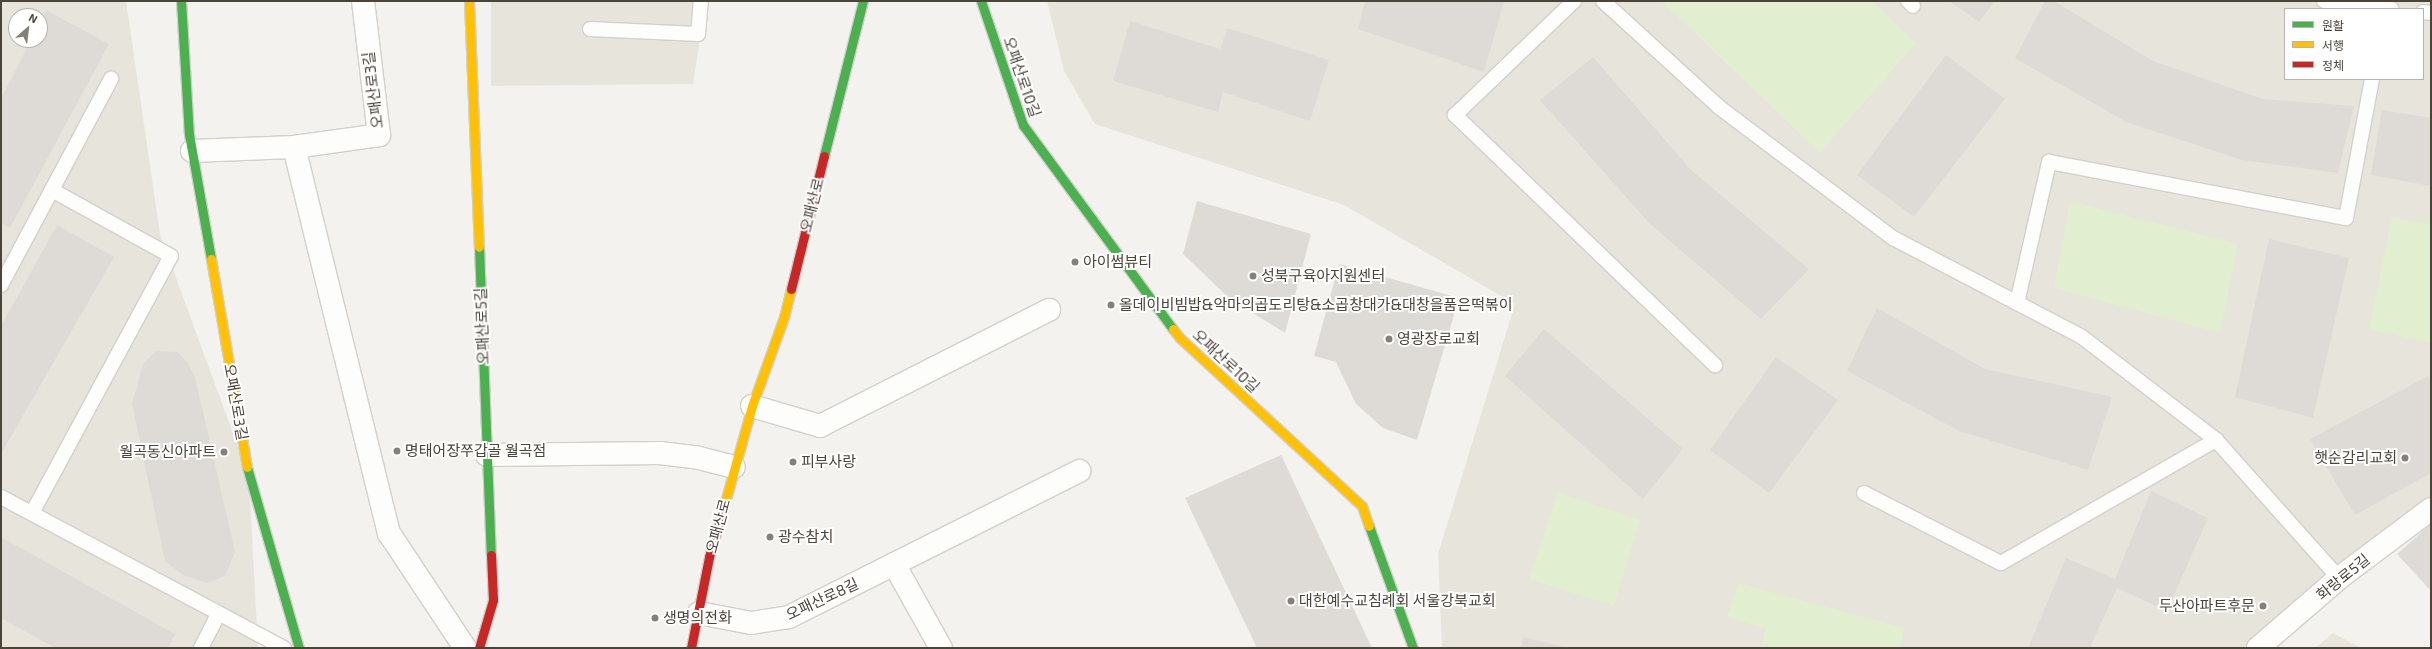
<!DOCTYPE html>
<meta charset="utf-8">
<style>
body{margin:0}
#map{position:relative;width:2432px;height:649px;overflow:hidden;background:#f4f2ee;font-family:"Exo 2","Noto Sans KR",sans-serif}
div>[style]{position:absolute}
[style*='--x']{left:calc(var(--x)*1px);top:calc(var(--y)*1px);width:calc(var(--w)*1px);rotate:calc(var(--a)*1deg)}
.residential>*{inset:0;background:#e7e4dc}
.education>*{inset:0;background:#eae5da}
.green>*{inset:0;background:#e1eecf}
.building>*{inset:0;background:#dedbd6}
.roads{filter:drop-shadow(1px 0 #d2d0cb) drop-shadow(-1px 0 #d2d0cb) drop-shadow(0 1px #d2d0cb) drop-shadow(0 -1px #d2d0cb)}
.lane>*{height:14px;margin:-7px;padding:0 7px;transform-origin:7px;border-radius:7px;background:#fdfdfc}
.street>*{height:22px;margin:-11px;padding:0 11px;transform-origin:11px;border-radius:11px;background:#fdfdfc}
.fast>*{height:9px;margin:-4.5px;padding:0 4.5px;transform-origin:4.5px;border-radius:4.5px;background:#4caf50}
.slow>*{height:9px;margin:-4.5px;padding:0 4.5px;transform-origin:4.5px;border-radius:4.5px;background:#ffc107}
.jam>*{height:9px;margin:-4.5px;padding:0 4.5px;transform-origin:4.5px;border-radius:4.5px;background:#c62828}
.dots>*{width:11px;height:11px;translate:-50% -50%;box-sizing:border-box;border:2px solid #fff;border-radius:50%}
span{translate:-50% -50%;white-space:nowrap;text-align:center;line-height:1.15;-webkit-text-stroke:4px #fff;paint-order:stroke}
.street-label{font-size:15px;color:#4b4439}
.poi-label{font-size:15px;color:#4b4439}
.left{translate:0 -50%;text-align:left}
.right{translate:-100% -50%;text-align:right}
.frame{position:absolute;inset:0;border:2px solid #4b4439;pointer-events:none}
.legend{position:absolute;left:2284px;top:8px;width:140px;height:72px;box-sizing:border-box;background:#fff;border:1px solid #b7b4b0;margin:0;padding:5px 7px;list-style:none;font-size:12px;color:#4b4439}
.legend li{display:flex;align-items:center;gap:8px;height:20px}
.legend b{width:20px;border:1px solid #b7b4b0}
.north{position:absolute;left:8px;top:8px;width:40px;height:40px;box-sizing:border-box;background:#fff;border:1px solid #b7b4b0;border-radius:50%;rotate:28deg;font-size:11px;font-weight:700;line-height:16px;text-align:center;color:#4b4439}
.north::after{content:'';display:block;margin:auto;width:14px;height:18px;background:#868178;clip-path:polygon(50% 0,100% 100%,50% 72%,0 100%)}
</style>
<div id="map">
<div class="residential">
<div style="clip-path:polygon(evenodd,1px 1px,126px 1px,160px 234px,249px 477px,258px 648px,1px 648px,1px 1px,16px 16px,40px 16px,40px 40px,16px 40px,16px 16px)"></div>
<div style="clip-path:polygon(491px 1px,706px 1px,693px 84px,491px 86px)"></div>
<div style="clip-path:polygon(evenodd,1047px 1px,2431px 1px,2431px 512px,2262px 648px,1442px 648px,1438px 554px,1515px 304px,1344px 205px,1095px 124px,1064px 71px,1047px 1px,2285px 9px,2423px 9px,2423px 79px,2285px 79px,2285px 9px)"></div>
</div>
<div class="education">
<div style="clip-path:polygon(2333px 633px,2361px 648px,2315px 648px)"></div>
</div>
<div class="green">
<div style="clip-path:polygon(1661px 1px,1872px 1px,1916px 43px,1820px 153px)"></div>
<div style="clip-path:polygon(2070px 201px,2238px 244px,2220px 333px,2054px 288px)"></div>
<div style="clip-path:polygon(2392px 217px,2431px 225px,2431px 344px,2369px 329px)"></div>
<div style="clip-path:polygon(1558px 492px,1640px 520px,1614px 606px,1529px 579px)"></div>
<div style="clip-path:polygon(1738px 583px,1904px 628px,1900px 648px,1761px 648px,1766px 629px,1727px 617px)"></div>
</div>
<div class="building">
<div style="clip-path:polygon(1365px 1px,1504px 1px,1484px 72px,1358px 29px)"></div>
<div style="clip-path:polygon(1949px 1px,1995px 1px,1979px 22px)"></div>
<div style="clip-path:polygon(2045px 1px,2054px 1px,2153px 61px,2263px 99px,2354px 106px,2338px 173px,2242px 160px,2126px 122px,2015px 58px)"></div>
<div style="clip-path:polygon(46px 10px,109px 44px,10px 228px,1px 223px,1px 99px,31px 40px,40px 40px,40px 23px)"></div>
<div style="clip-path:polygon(1130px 21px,1220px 49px,1227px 28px,1329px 60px,1310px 121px,1223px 92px,1218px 112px,1113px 81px)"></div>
<div style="clip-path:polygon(1946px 55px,2005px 99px,1914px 217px,1857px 175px)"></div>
<div style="clip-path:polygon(1593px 57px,1691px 170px,1809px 269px,1761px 319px,1649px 223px,1540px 100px)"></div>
<div style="clip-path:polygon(2382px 110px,2431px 118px,2431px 186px,2371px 175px)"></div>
<div style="clip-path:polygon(1197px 201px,1311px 234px,1285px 333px,1229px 298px,1183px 254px)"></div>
<div style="clip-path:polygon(57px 225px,114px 257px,1px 454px,1px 326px)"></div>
<div style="clip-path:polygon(2269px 239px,2349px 258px,2313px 418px,2235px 397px)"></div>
<div style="clip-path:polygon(1339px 264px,1459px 298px,1417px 440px,1383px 428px,1356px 404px,1336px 362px,1314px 356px)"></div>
<div style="clip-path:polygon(1877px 308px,1985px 369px,2112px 397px,2088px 470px,1959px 431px,1847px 371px)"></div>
<div style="clip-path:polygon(1544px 329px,1683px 449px,1643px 499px,1505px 376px)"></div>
<div style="clip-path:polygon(156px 351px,177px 352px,188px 363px,195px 377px,235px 552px,225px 576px,207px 583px,183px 575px,165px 561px,132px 404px,143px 364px)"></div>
<div style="clip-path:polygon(1776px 357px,1838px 400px,1769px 493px,1710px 450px)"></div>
<div style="clip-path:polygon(2428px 376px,2431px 382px,2431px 473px,2355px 515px,2310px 439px)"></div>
<div style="clip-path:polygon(1281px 455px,1372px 648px,1257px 648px,1185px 498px)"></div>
<div style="clip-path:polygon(2151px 491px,2208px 518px,2167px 611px,2117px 588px,2090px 648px,2028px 648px,2066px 558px,2115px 579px)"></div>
<div style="clip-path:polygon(2431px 524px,2431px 591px,2397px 554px)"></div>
<div style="clip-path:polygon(1px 537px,175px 634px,168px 648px,55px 648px,1px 618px)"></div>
<div style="clip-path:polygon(1523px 637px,1564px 647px,1564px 648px,1521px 648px)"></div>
</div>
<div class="roads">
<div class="lane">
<div style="--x:1574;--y:1;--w:165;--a:136.2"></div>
<div style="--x:1455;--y:115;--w:361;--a:43.9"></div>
<div style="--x:1603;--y:1;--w:157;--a:42.4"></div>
<div style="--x:1719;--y:107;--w:218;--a:37"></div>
<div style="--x:1893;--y:238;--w:213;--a:27.6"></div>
<div style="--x:2082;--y:337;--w:169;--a:37.5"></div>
<div style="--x:2216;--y:440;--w:185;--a:48.3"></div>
<div style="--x:1908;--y:1;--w:7;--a:45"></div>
<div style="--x:2324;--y:1;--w:68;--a:6.7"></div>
<div style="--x:2423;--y:12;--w:8;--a:7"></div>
<div style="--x:590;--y:29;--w:108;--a:2.7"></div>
<div style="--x:698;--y:34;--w:33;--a:-85"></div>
<div style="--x:1;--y:285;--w:234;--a:-61.9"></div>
<div style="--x:2017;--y:303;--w:145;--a:-77.2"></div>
<div style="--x:2049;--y:162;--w:302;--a:10.7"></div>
<div style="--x:2346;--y:218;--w:141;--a:-79.4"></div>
<div style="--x:1864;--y:493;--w:154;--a:27.1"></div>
<div style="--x:2001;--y:563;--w:248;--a:-29.8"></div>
<div style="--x:1;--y:497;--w:321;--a:28.1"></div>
<div style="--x:32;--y:513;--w:292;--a:-61.6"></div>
<div style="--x:171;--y:256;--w:136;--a:-151"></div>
<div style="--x:201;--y:648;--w:39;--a:-63"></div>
</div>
<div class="street">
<div style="--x:294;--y:147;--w:398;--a:76.2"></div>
<div style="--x:389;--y:533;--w:138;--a:56.5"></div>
<div style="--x:192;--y:151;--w:102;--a:-2.2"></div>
<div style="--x:294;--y:147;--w:86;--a:-8"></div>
<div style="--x:379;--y:135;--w:135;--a:-96.8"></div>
<div style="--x:752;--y:406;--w:71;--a:16.4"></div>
<div style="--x:820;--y:426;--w:257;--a:-26.9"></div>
<div style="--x:487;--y:455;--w:173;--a:-0.7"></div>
<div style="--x:660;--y:453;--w:35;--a:7"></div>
<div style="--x:695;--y:457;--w:40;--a:14.4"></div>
<div style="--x:894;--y:564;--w:96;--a:60.8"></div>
<div style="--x:699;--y:613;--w:53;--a:10.9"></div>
<div style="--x:751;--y:623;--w:38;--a:-9"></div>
<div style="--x:789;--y:617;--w:325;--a:-26.7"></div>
<div style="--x:2258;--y:648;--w:107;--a:-40.8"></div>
<div style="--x:2339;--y:578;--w:115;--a:-36.9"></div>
</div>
<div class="fast">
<div style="--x:181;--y:1;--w:133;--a:86.6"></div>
<div style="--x:189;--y:134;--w:127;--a:80"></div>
<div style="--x:981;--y:1;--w:131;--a:71.3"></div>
<div style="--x:1023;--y:125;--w:253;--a:53.7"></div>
<div style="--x:824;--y:156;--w:160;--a:-75.9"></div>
<div style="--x:479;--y:247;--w:308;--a:87.8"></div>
<div style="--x:247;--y:467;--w:188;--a:74"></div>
<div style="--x:1369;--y:526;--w:130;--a:70.2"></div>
</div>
<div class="slow">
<div style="--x:469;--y:1;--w:246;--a:87.7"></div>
<div style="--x:211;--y:259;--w:211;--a:80.2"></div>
<div style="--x:1173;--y:329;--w:11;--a:52"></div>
<div style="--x:1180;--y:338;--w:248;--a:42.7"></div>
<div style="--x:1362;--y:506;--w:21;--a:71"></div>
<div style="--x:722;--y:513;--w:111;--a:-74.3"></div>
<div style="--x:752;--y:406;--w:95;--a:-70.2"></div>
<div style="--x:784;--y:317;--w:29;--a:-76"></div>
</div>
<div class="jam">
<div style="--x:791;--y:289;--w:137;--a:-76.1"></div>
<div style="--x:479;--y:648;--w:50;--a:-73.7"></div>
<div style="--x:493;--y:600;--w:45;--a:-92.5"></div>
<div style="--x:691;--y:648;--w:93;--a:-78.8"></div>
<div style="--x:709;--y:557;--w:46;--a:-73.5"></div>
</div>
</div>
<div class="dots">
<div style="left:1075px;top:262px;background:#868178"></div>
<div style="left:1253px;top:276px;background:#868178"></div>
<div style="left:1111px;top:305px;background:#868178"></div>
<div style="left:1389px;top:339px;background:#868178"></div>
<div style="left:397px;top:451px;background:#868178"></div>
<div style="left:224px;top:452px;background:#868178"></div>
<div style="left:2405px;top:458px;background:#868178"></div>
<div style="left:793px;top:462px;background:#868178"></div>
<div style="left:770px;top:537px;background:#868178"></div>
<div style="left:1291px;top:601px;background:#868178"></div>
<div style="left:2263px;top:606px;background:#868178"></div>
<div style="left:655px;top:618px;background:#868178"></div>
</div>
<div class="street-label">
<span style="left:1022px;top:77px;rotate:71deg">오패산로10길</span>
<span style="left:373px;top:90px;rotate:-97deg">오패산로3길</span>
<span style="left:812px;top:205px;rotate:-76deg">오패산로</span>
<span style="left:482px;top:326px;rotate:-92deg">오패산로5길</span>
<span style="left:1226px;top:361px;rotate:43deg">오패산로10길</span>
<span style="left:236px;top:402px;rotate:80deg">오패산로3길</span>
<span style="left:718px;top:526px;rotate:-75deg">오패산로</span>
<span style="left:2343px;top:577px;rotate:-39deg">화랑로5길</span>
<span style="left:822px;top:599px;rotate:-25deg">오패산로8길</span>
</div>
<div class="poi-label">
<span class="left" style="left:1083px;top:262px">아이썸뷰티</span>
<span class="left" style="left:1261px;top:276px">성북구육아지원센터</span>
<span class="left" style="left:1119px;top:305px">올데이비빔밥&amp;악마의곱도리탕&amp;소곱창대가&amp;대창을품은떡볶이</span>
<span class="left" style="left:1397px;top:339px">영광장로교회</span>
<span class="left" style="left:405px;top:451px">명태어장쭈갑골 월곡점</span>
<span class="right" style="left:216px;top:452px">월곡동신아파트</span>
<span class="right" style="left:2397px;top:458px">햇순감리교회</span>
<span class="left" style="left:801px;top:462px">피부사랑</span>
<span class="left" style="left:778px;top:537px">광수참치</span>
<span class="left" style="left:1299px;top:601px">대한예수교침례회 서울강북교회</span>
<span class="right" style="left:2255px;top:606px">두산아파트후문</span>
<span class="left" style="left:663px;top:618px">생명의전화</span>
</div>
<div class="frame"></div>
<ul class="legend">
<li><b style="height:5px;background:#4caf50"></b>원활</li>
<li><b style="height:5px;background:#ffc107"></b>서행</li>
<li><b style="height:5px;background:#c62828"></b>정체</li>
</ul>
<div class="north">N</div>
</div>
